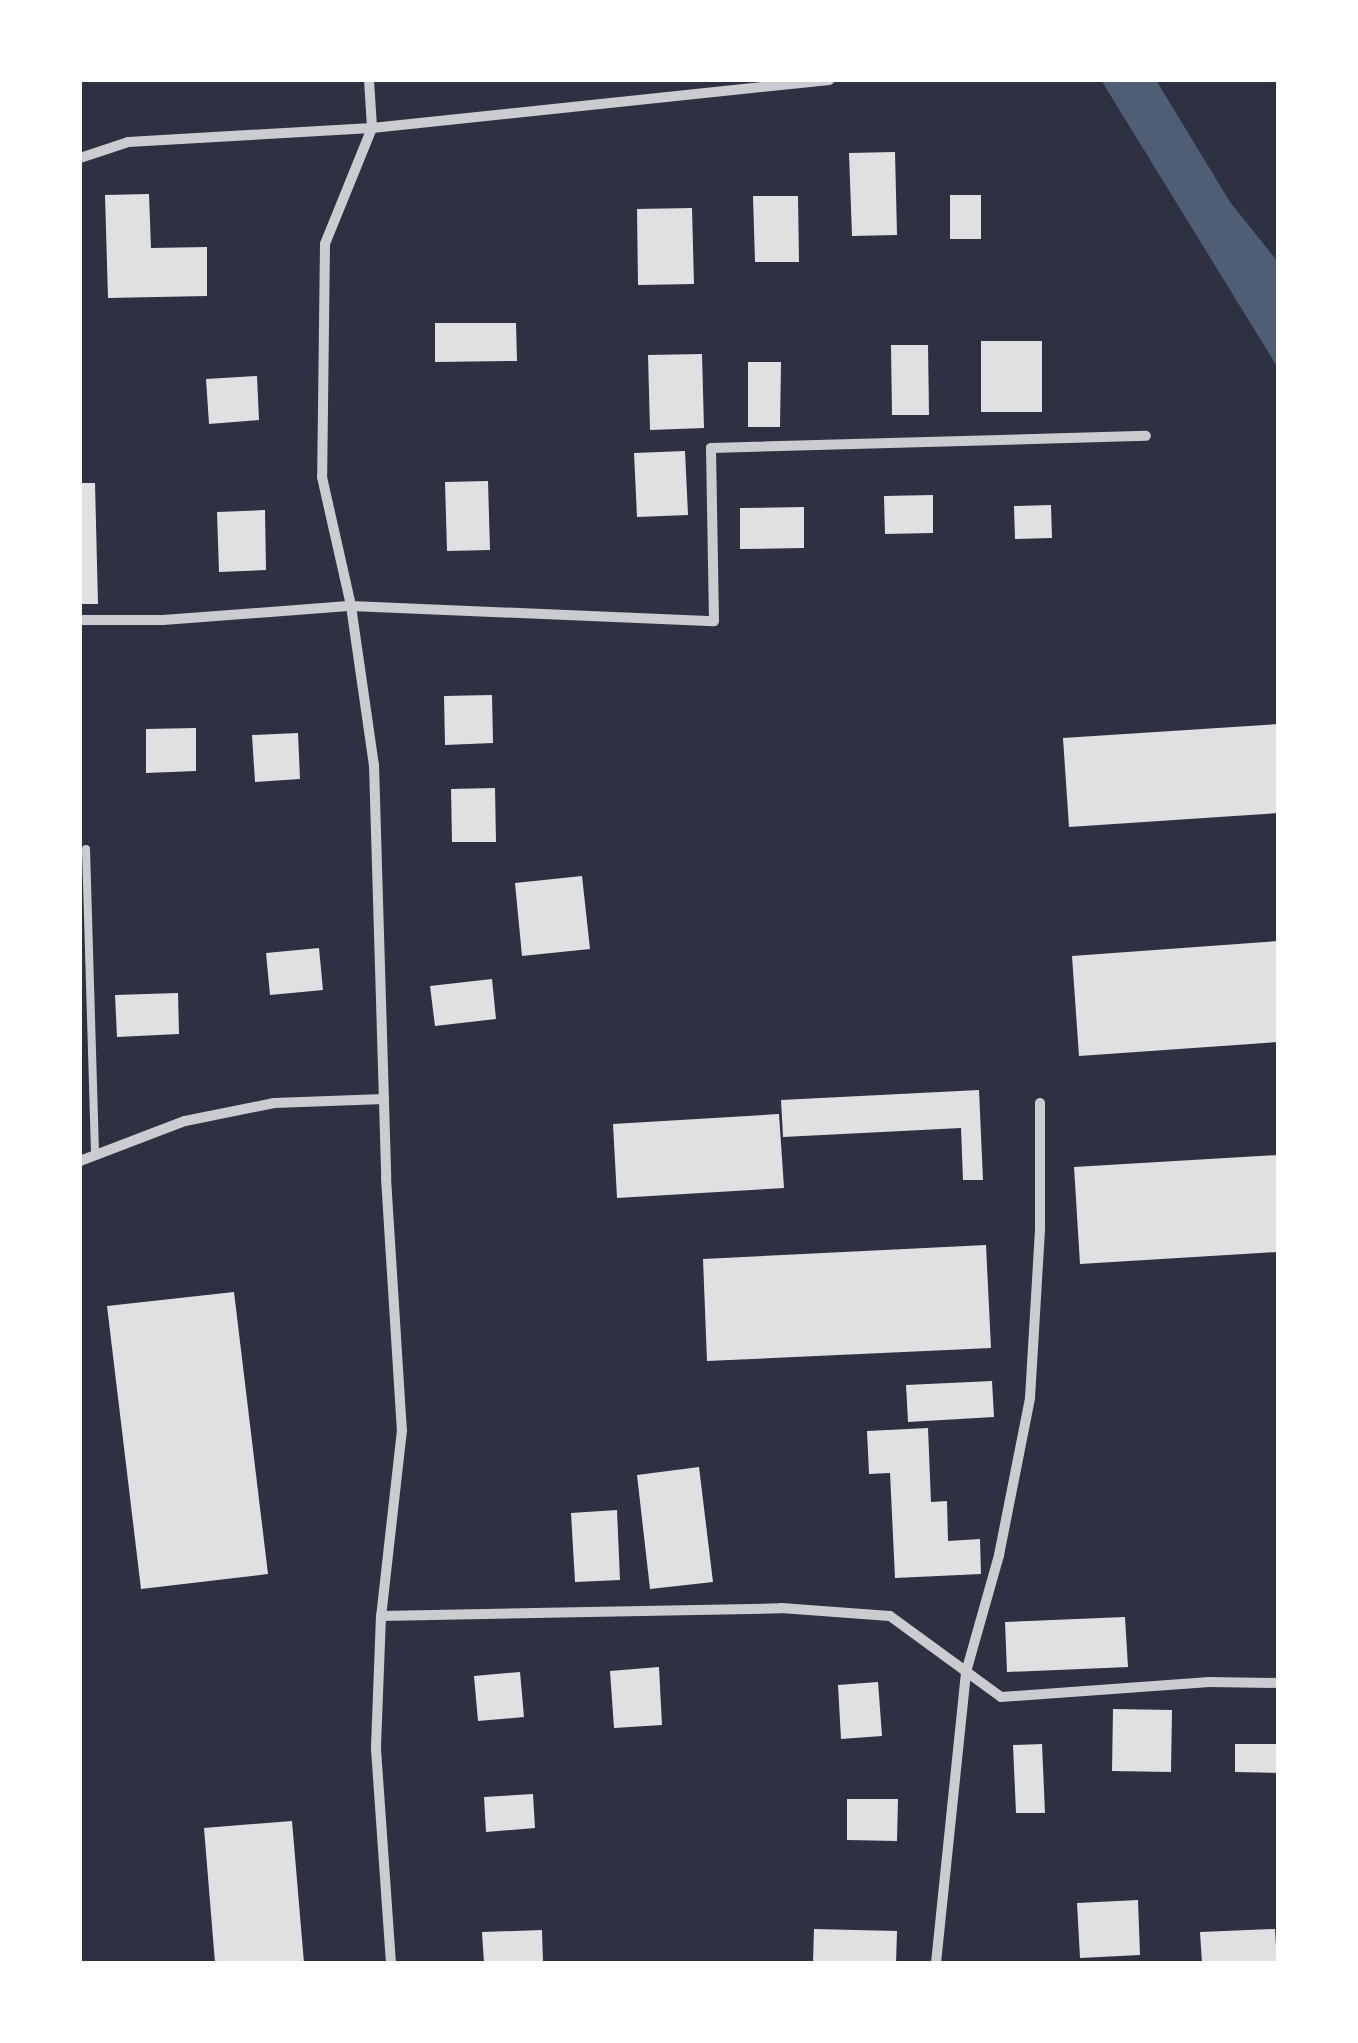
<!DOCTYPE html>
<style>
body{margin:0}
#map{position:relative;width:1358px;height:2043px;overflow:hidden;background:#2d3142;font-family:"Alegreya Sans",sans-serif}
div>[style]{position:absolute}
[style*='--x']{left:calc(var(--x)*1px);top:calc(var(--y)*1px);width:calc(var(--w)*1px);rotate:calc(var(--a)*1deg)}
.water>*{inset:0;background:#4f5d75}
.building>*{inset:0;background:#e0e0e3}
.service>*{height:8px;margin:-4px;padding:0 4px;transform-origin:4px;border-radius:4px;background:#caccd0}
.minor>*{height:10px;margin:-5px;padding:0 5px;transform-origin:5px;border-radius:5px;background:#caccd0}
span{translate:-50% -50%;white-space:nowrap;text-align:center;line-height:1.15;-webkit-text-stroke:10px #fff;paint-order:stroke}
.frame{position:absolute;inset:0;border:82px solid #fff;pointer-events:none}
</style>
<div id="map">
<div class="water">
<div style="clip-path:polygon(1101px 80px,1156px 80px,1230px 202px,1278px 262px,1278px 368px)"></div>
</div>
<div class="building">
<div style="clip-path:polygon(895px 152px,897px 235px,852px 236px,849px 153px)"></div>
<div style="clip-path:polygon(149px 194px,151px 248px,207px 247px,207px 296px,108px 298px,105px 195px)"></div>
<div style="clip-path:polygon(950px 195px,981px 195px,981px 239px,950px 239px)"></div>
<div style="clip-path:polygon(753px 196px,798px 196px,799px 262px,755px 262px)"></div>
<div style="clip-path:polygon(692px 208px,694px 284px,638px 285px,637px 209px)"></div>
<div style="clip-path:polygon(435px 323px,516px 323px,517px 361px,435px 362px)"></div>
<div style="clip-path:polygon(981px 341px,1042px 341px,1042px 412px,981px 412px)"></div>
<div style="clip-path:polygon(891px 345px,928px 345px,929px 415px,892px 415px)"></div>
<div style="clip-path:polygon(702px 354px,704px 428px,650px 430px,648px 355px)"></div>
<div style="clip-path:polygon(748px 362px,781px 362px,780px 427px,748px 427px)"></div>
<div style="clip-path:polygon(257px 376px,259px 420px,209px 424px,206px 379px)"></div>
<div style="clip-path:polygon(685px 451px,688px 515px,637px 517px,634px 453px)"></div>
<div style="clip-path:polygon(488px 481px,490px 550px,447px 551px,445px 482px)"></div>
<div style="clip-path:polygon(80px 483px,95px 483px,98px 604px,80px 604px)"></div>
<div style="clip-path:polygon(933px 495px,933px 533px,885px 534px,884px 496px)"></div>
<div style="clip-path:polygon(1051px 505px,1052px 538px,1015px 539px,1014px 506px)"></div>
<div style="clip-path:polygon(804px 507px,804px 548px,740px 549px,740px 508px)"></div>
<div style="clip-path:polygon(265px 510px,266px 570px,219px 572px,217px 512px)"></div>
<div style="clip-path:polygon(492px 695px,493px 743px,445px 745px,444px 696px)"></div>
<div style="clip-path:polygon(1278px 724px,1278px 813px,1069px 827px,1063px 738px)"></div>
<div style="clip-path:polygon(196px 728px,196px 771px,146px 773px,146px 729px)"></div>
<div style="clip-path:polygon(298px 733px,300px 779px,255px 782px,252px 735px)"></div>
<div style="clip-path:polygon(495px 788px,496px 842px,452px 842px,451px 789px)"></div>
<div style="clip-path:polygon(582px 876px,590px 949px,522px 956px,515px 883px)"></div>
<div style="clip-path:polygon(1278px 941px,1278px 1042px,1079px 1056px,1072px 956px)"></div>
<div style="clip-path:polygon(319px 948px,323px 990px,270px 995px,266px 953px)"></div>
<div style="clip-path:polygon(492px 979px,496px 1019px,435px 1026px,430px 986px)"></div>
<div style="clip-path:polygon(178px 993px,179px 1034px,117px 1037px,115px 995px)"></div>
<div style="clip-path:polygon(979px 1090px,983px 1180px,963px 1180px,961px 1128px,783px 1137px,781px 1100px)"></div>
<div style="clip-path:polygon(779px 1114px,784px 1188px,617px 1198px,613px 1124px)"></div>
<div style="clip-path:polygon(1278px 1155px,1278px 1252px,1080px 1264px,1074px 1167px)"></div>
<div style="clip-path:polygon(986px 1245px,991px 1348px,707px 1361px,703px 1259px)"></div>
<div style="clip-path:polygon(234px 1292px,268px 1574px,141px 1589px,107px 1306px)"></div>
<div style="clip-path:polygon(992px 1381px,994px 1417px,908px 1422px,906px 1385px)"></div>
<div style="clip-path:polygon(928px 1428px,931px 1502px,947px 1501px,948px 1541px,980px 1539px,981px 1574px,895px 1578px,890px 1473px,869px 1474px,867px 1431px)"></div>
<div style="clip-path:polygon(699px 1467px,713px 1582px,650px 1589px,637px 1475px)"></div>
<div style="clip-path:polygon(617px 1510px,620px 1580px,575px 1582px,571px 1513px)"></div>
<div style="clip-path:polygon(1125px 1617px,1128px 1667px,1007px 1672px,1005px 1622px)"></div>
<div style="clip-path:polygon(659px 1667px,662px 1725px,614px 1728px,610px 1671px)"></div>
<div style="clip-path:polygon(520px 1672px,524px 1717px,478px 1721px,474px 1676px)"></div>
<div style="clip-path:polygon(878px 1682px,882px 1736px,841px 1739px,838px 1685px)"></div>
<div style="clip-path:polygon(1113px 1709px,1172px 1710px,1171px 1772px,1112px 1771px)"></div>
<div style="clip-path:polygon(1042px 1744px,1045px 1813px,1016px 1813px,1013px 1745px)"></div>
<div style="clip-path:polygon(1235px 1744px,1278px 1744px,1278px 1773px,1235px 1772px)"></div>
<div style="clip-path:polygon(533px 1794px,535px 1828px,486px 1832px,484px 1797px)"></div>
<div style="clip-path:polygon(847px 1799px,898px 1799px,897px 1841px,847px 1840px)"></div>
<div style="clip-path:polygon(292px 1821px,304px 1963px,215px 1963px,204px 1828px)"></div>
<div style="clip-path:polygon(1138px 1900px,1140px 1955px,1080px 1958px,1077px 1903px)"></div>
<div style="clip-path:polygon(814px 1929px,897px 1931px,896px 1963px,813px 1963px)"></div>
<div style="clip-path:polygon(1275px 1929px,1277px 1963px,1202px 1963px,1200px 1932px)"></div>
<div style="clip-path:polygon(542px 1930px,543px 1963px,484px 1963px,482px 1932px)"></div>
</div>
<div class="service">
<div style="--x:86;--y:849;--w:306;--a:88.3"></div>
</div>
<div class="minor">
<div style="--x:369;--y:80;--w:48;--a:86.4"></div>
<div style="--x:372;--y:128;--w:125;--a:112.1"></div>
<div style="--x:325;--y:244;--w:233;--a:90.7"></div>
<div style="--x:322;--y:477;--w:132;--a:77.3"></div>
<div style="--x:351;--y:606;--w:161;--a:81.8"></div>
<div style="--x:374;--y:765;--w:413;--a:88.3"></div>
<div style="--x:386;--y:1178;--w:253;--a:86.4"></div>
<div style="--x:402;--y:1430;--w:187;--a:96.4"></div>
<div style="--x:381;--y:1616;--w:133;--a:92.2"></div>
<div style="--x:376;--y:1749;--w:215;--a:86"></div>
<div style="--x:80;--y:158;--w:51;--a:-18.4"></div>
<div style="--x:128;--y:142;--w:244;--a:-3.3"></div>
<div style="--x:372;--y:128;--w:460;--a:-6"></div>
<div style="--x:80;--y:620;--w:83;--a:0"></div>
<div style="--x:163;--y:620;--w:189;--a:-4.3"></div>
<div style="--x:351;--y:606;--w:363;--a:2.4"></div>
<div style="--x:714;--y:621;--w:173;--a:-91"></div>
<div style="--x:711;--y:448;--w:435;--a:-1.6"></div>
<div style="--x:80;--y:1161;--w:112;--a:-20.9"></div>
<div style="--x:185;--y:1121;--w:91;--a:-11.4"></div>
<div style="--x:274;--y:1103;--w:110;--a:-2.1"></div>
<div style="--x:381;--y:1616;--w:400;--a:-1.1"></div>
<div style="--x:781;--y:1608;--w:109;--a:4.2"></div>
<div style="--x:890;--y:1616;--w:137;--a:36.1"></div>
<div style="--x:1001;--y:1697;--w:209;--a:-4.1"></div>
<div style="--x:1209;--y:1682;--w:69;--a:0.8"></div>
<div style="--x:936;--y:1963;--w:293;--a:-84.1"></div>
<div style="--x:966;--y:1672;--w:122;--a:-74.2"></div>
<div style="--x:999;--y:1555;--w:160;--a:-78.8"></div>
<div style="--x:1030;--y:1398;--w:170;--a:-86.6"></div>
<div style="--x:1040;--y:1228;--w:125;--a:-90"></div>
</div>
<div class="frame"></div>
</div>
